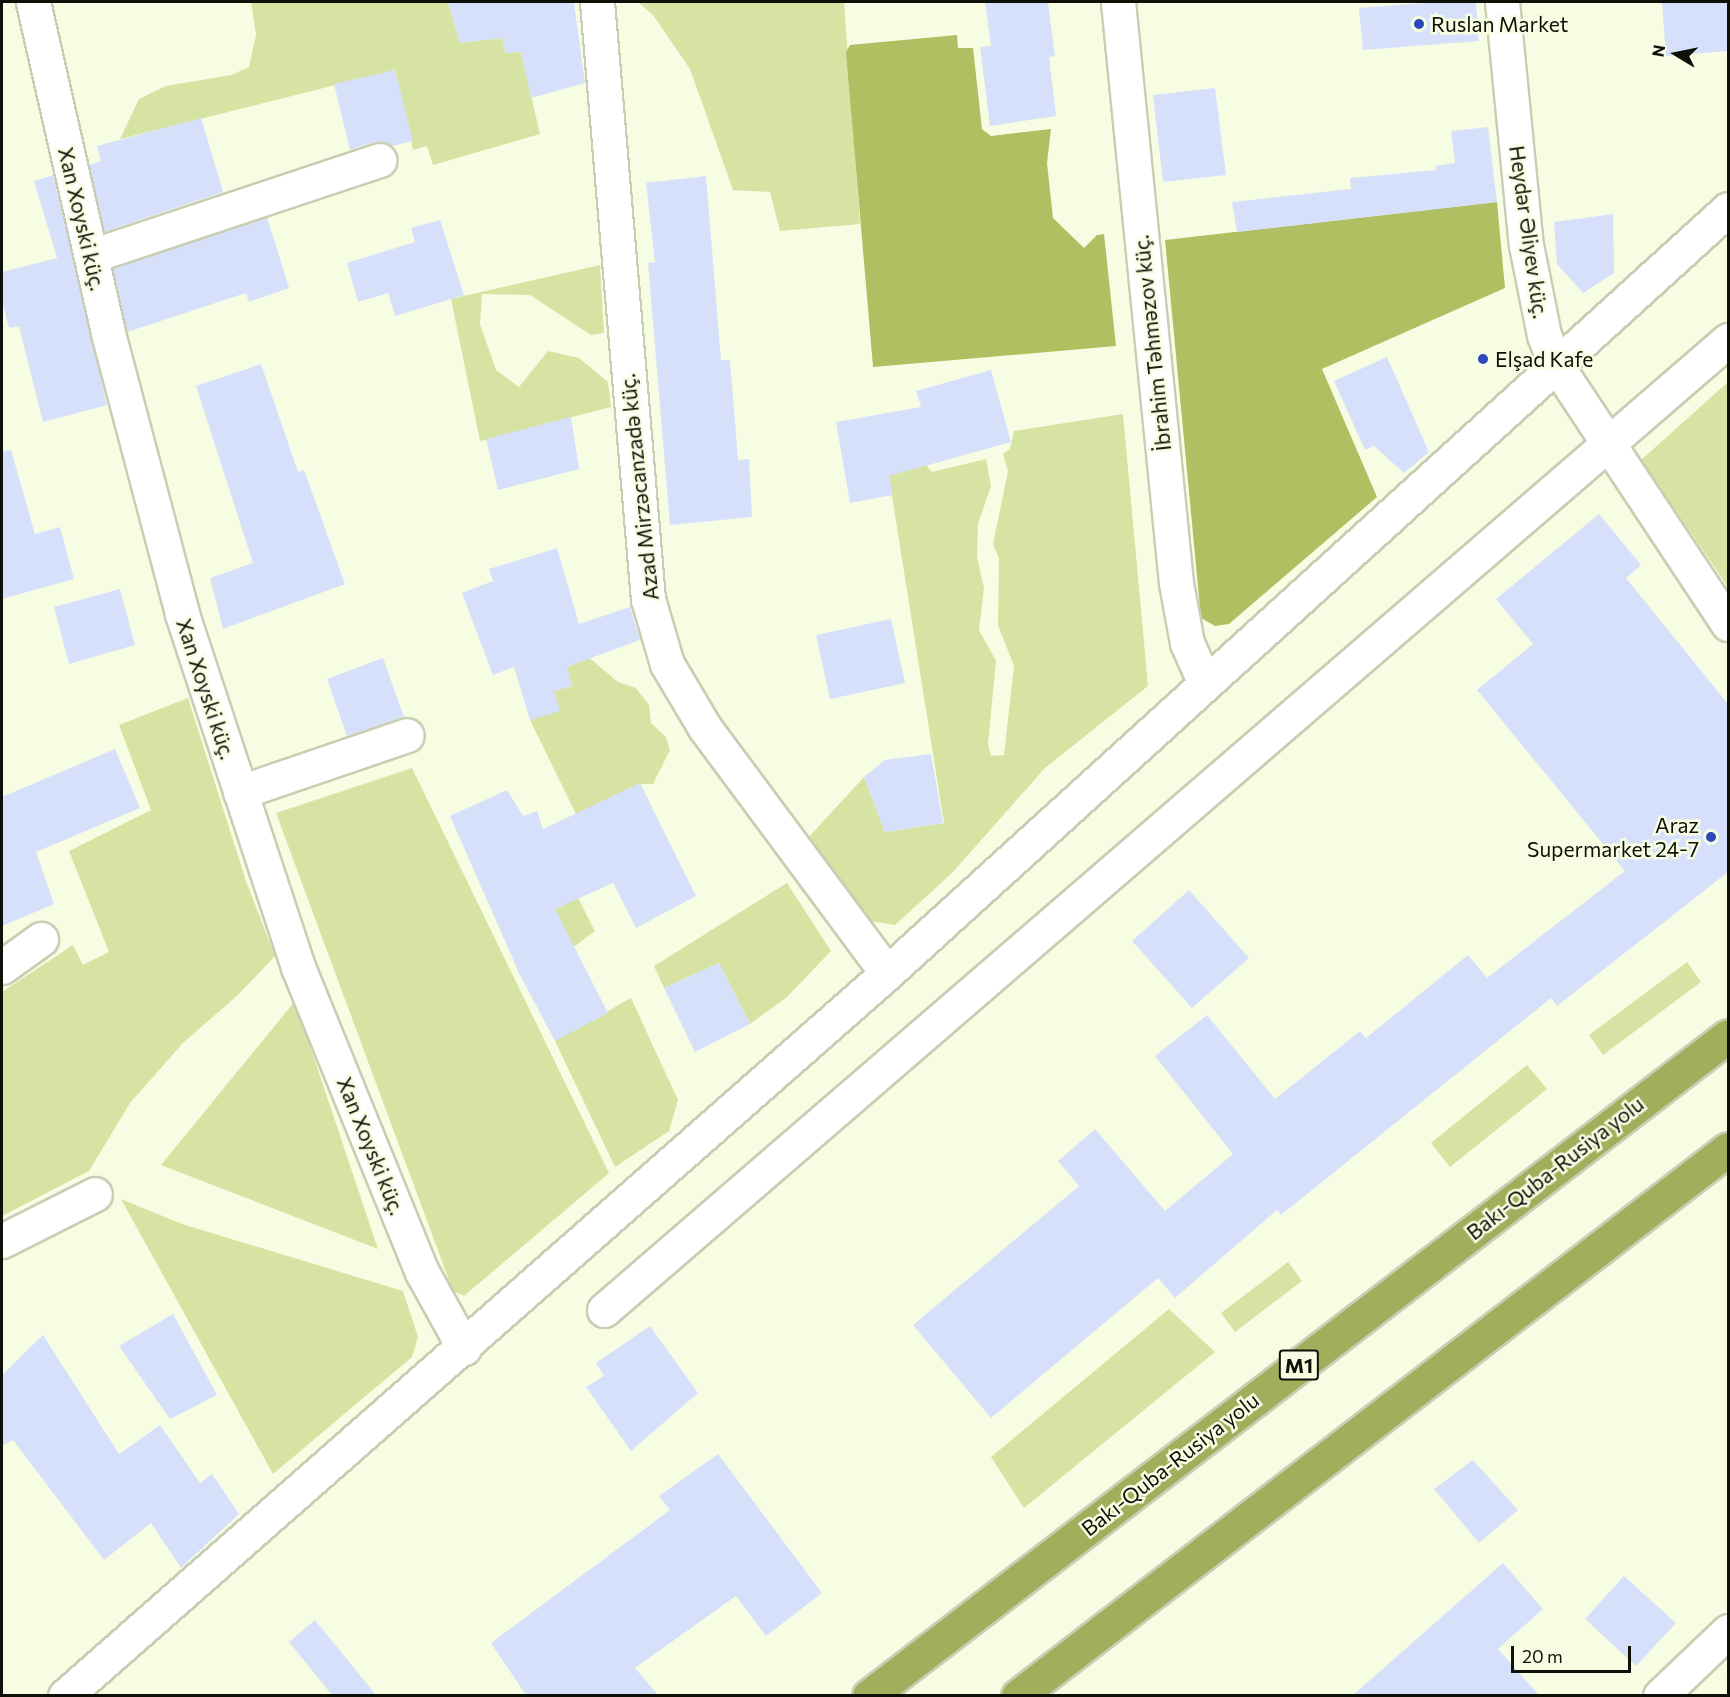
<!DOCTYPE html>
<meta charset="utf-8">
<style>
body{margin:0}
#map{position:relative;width:1730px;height:1697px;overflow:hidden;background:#f7fde2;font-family:Commissioner,sans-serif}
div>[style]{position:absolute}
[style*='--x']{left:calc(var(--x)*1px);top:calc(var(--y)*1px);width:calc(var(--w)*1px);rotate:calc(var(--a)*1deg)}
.green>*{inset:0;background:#d6e3a3}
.forest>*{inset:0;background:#b0bf61}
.building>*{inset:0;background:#d6e0fa}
.roads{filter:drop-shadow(2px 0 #c8ceb3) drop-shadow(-2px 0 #c8ceb3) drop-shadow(0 2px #c8ceb3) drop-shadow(0 -2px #c8ceb3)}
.minor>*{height:33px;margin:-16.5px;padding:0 16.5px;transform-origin:16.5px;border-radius:16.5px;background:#fff}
.tertiary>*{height:33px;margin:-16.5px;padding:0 16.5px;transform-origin:16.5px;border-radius:16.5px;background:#fff}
.trunk>*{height:33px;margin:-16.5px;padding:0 16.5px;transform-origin:16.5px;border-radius:16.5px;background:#a2ae5b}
.dots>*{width:16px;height:16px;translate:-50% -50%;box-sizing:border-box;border:3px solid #f7fde2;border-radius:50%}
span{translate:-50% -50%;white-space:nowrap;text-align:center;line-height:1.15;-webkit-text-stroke:5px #f7fde2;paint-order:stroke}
.shield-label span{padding:2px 4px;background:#f7fde2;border:2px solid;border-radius:4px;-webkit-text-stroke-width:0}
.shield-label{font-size:20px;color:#0f1007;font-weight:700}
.poi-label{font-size:21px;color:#0f1007}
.left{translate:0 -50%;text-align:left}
.right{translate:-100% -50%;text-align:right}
.street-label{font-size:21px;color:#0f1007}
.frame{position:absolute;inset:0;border:3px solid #0f1007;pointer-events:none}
.north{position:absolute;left:1646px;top:24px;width:60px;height:60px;-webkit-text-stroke:4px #f7fde2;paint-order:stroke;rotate:280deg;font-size:16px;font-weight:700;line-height:24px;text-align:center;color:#0f1007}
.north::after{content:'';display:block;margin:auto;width:21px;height:27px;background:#0f1007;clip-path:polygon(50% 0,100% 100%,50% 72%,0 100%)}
.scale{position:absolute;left:1511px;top:1646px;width:120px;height:27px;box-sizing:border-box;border:3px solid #0f1007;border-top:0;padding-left:8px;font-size:18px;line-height:21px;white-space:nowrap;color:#0f1007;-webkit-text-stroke:4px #f7fde2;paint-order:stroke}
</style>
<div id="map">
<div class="green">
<div style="clip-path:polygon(251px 2px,448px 2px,460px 43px,502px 38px,506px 53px,521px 52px,540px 134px,433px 165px,427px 146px,413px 150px,395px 70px,120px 139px,139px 99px,166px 86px,231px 75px,249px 67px,256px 35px)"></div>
<div style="clip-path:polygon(638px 2px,844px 2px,860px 224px,780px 231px,770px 192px,733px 190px,690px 69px,653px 15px)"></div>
<div style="clip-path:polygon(600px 265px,604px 333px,591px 335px,530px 295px,482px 294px,480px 324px,496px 370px,519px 387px,548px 351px,579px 358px,608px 382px,611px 407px,480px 441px,451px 299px)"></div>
<div style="clip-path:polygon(1728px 382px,1728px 587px,1641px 460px)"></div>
<div style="clip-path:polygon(1123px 414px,1148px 686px,1045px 768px,952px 873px,895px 925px,870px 921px,806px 840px,864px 777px,885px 832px,944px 823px,888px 471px,926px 465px,932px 472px,986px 459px,991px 486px,978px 524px,977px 557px,984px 588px,979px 630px,996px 661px,988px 744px,991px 756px,1004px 755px,1014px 666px,998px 625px,999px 559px,993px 544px,1008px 471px,1003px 454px,1010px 449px,1014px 431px)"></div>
<div style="clip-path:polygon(572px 649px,592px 660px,618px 682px,636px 688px,649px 705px,651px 723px,666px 737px,670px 750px,653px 784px,640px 784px,576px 814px,530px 720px,554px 691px,572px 686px,562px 651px)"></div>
<div style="clip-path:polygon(188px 698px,246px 881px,275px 956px,238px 995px,183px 1043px,130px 1103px,89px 1171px,2px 1216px,2px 992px,73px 945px,83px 965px,109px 952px,69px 851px,151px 810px,119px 725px)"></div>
<div style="clip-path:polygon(412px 768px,609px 1173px,464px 1296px,453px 1291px,276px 813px)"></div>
<div style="clip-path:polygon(787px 883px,831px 951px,787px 997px,750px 1024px,719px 963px,664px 988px,654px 966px)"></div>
<div style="clip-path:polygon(578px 898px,595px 931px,575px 946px,520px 975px,503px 932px)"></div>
<div style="clip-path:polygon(1687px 962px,1701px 982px,1603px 1055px,1589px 1035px)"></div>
<div style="clip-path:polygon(631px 998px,678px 1100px,669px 1131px,615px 1167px,555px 1041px)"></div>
<div style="clip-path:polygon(295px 1001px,378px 1249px,161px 1165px)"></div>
<div style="clip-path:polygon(1527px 1065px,1547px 1089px,1450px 1167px,1431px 1143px)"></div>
<div style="clip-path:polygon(121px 1199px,182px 1224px,403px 1291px,418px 1337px,412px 1357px,273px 1474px)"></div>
<div style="clip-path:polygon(1288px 1262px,1302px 1281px,1235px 1332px,1221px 1313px)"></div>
<div style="clip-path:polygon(1169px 1309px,1215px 1352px,1024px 1508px,991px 1457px)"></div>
</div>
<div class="forest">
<div style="clip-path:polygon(957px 35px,958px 48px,973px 48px,982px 129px,991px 136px,1051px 129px,1047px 163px,1053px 218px,1084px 248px,1097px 235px,1104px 234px,1116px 346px,873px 367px,846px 52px,850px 45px)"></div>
<div style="clip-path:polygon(1497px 202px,1505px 288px,1322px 369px,1377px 497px,1229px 624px,1215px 626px,1201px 618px,1165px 240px)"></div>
</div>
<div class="building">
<div style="clip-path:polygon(448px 2px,574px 2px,585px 83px,531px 98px,521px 52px,505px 53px,502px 38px,460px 43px)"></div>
<div style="clip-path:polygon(985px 2px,1048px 2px,1055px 56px,1049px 57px,1056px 116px,990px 126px,980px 47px,991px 46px)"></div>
<div style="clip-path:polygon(1436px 2px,1476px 2px,1479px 41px,1363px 50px,1359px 8px)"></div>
<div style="clip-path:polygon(1662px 2px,1727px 2px,1728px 51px,1666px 56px)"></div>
<div style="clip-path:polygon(395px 70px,413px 141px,392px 146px,374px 142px,350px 150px,334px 84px)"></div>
<div style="clip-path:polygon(1215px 88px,1226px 175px,1163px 182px,1153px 95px)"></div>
<div style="clip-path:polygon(201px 118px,223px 192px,104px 232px,89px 165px,101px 161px,97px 146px)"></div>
<div style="clip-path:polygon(1488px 127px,1497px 202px,1237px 232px,1232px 202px,1351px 189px,1350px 178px,1436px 170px,1435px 166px,1455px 163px,1451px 131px)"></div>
<div style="clip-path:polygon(53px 175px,107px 405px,43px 422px,19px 326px,9px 328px,2px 300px,2px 272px,57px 258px,34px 181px)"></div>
<div style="clip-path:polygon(706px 176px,721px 360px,730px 360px,738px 460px,749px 459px,752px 517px,670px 525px,648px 263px,655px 262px,646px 183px)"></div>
<div style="clip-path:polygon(1613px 214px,1614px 273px,1583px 293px,1557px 264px,1554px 222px)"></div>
<div style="clip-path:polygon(267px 217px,289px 288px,249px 302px,246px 293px,127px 332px,113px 269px)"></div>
<div style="clip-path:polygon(440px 220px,464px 295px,395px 316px,388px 293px,358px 302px,347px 263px,415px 242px,411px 228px)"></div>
<div style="clip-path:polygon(1387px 357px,1429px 452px,1404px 473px,1374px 446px,1365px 450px,1334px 381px)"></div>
<div style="clip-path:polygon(261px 364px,298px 472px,304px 470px,345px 584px,223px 629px,210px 578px,253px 563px,196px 386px)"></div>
<div style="clip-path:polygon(991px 370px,1011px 442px,889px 476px,893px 495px,850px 503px,836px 422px,921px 407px,916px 391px)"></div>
<div style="clip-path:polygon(571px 417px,579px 469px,498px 490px,486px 439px)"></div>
<div style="clip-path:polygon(11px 450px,35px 534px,60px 527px,74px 579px,2px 599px,2px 451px)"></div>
<div style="clip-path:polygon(1599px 514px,1641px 565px,1626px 578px,1728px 704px,1728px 872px,1557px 1006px,1551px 998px,1281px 1215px,1277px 1210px,1175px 1298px,1158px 1278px,991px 1418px,913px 1325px,1079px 1186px,1058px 1161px,1095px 1129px,1165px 1211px,1233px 1154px,1155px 1056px,1207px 1015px,1275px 1099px,1360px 1031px,1366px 1038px,1468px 955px,1487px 978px,1625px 871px,1477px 690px,1533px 644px,1496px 599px)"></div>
<div style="clip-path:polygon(557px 548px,579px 624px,630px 607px,640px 640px,567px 667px,572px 686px,554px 691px,560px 711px,530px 720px,514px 667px,493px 675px,462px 593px,493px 581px,489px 569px)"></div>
<div style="clip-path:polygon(120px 589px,135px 645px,69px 664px,54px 607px)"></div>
<div style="clip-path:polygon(891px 619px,905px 683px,830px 699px,816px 635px)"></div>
<div style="clip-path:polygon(383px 658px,404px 717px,347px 736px,327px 679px)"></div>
<div style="clip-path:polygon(115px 749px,140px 808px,36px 852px,54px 904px,2px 926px,2px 797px)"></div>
<div style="clip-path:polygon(931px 754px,943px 823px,885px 832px,864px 777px,885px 760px)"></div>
<div style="clip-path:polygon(640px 783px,696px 896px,636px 928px,613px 883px,555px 909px,608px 1013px,555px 1041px,520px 975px,450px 816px,507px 790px,523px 816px,537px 811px,543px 829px)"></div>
<div style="clip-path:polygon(1189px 890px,1249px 958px,1192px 1008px,1132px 941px)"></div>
<div style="clip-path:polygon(719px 963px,750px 1024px,695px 1052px,664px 988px)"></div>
<div style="clip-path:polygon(173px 1314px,217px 1395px,170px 1419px,119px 1346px)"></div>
<div style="clip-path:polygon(650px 1326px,698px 1393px,631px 1451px,586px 1387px,604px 1376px,596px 1363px)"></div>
<div style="clip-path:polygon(43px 1335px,119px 1454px,160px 1425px,200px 1483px,212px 1474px,239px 1514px,181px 1568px,151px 1523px,104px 1560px,13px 1440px,2px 1446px,2px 1375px)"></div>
<div style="clip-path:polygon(718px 1454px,822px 1593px,766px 1636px,736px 1596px,635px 1668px,658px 1695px,526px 1695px,491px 1643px,670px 1510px,659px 1496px)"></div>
<div style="clip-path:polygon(1473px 1460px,1518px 1510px,1479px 1543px,1434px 1489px)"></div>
<div style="clip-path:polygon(1503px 1563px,1543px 1609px,1498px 1649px,1539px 1695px,1353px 1695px)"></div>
<div style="clip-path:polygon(1624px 1576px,1676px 1623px,1636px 1666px,1585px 1619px)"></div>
<div style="clip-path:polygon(315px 1620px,376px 1695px,332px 1695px,289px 1642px)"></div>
</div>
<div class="roads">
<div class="minor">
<div style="--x:33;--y:2;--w:339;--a:77.2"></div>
<div style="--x:108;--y:333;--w:291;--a:75.2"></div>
<div style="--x:182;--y:614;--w:372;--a:71.8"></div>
<div style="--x:298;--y:967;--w:329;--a:67.9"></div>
<div style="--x:422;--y:1272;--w:87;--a:61.1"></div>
<div style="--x:597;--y:2;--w:599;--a:85.12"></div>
<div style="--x:648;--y:599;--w:68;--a:73.7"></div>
<div style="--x:667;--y:664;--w:74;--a:59.3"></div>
<div style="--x:705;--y:728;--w:305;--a:53.4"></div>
<div style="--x:1118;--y:2;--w:584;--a:84.3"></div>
<div style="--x:1176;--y:583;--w:61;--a:79.6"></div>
<div style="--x:1187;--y:643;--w:42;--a:65.9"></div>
<div style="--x:91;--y:256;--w:304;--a:-18.4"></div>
<div style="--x:240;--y:792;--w:176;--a:-18.8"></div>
<div style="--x:2;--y:967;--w:48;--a:-35.7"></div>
<div style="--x:2;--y:1241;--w:104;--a:-26.8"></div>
<div style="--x:604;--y:1310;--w:1485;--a:-40.79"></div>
<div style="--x:65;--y:1696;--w:1095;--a:-41.33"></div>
<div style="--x:887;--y:973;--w:1136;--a:-42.25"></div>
<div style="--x:1660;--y:1696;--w:94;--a:-43.7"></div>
</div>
<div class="tertiary">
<div style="--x:1502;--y:2;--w:244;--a:84.4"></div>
<div style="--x:1526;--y:245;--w:92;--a:78.7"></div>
<div style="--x:1544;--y:335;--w:30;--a:69"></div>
<div style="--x:1555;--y:363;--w:313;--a:56.5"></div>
</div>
<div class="trunk">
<div style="--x:869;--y:1696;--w:1083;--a:-37.54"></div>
<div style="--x:1018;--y:1696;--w:896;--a:-37.61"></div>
</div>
</div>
<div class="dots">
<div style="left:1419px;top:24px;background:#2d48b8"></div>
<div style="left:1483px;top:359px;background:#2d48b8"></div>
<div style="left:1711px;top:837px;background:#2d48b8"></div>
</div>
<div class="shield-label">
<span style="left:1299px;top:1365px">M1</span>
</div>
<div class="poi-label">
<span class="left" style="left:1431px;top:24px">Ruslan Market</span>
<span class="left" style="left:1495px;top:359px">Elşad Kafe</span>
<span class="right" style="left:1699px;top:837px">Araz<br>Supermarket 24-7</span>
</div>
<div class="street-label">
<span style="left:82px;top:219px;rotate:77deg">Xan Xoyski küç.</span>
<span style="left:1529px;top:232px;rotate:82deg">Heydər Əliyev küç.</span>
<span style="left:1152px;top:343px;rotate:-96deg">İbrahim Təhməzov küç.</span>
<span style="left:639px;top:487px;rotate:-96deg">Azad Mirzəcanzadə küç.</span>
<span style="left:206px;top:689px;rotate:72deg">Xan Xoyski küç.</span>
<span style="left:371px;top:1146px;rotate:68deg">Xan Xoyski küç.</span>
<span style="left:1555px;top:1168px;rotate:-38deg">Bakı-Quba-Rusiya yolu</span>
<span style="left:1170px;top:1464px;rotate:-38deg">Bakı-Quba-Rusiya yolu</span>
</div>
<div class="frame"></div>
<div class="north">N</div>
<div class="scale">20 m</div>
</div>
